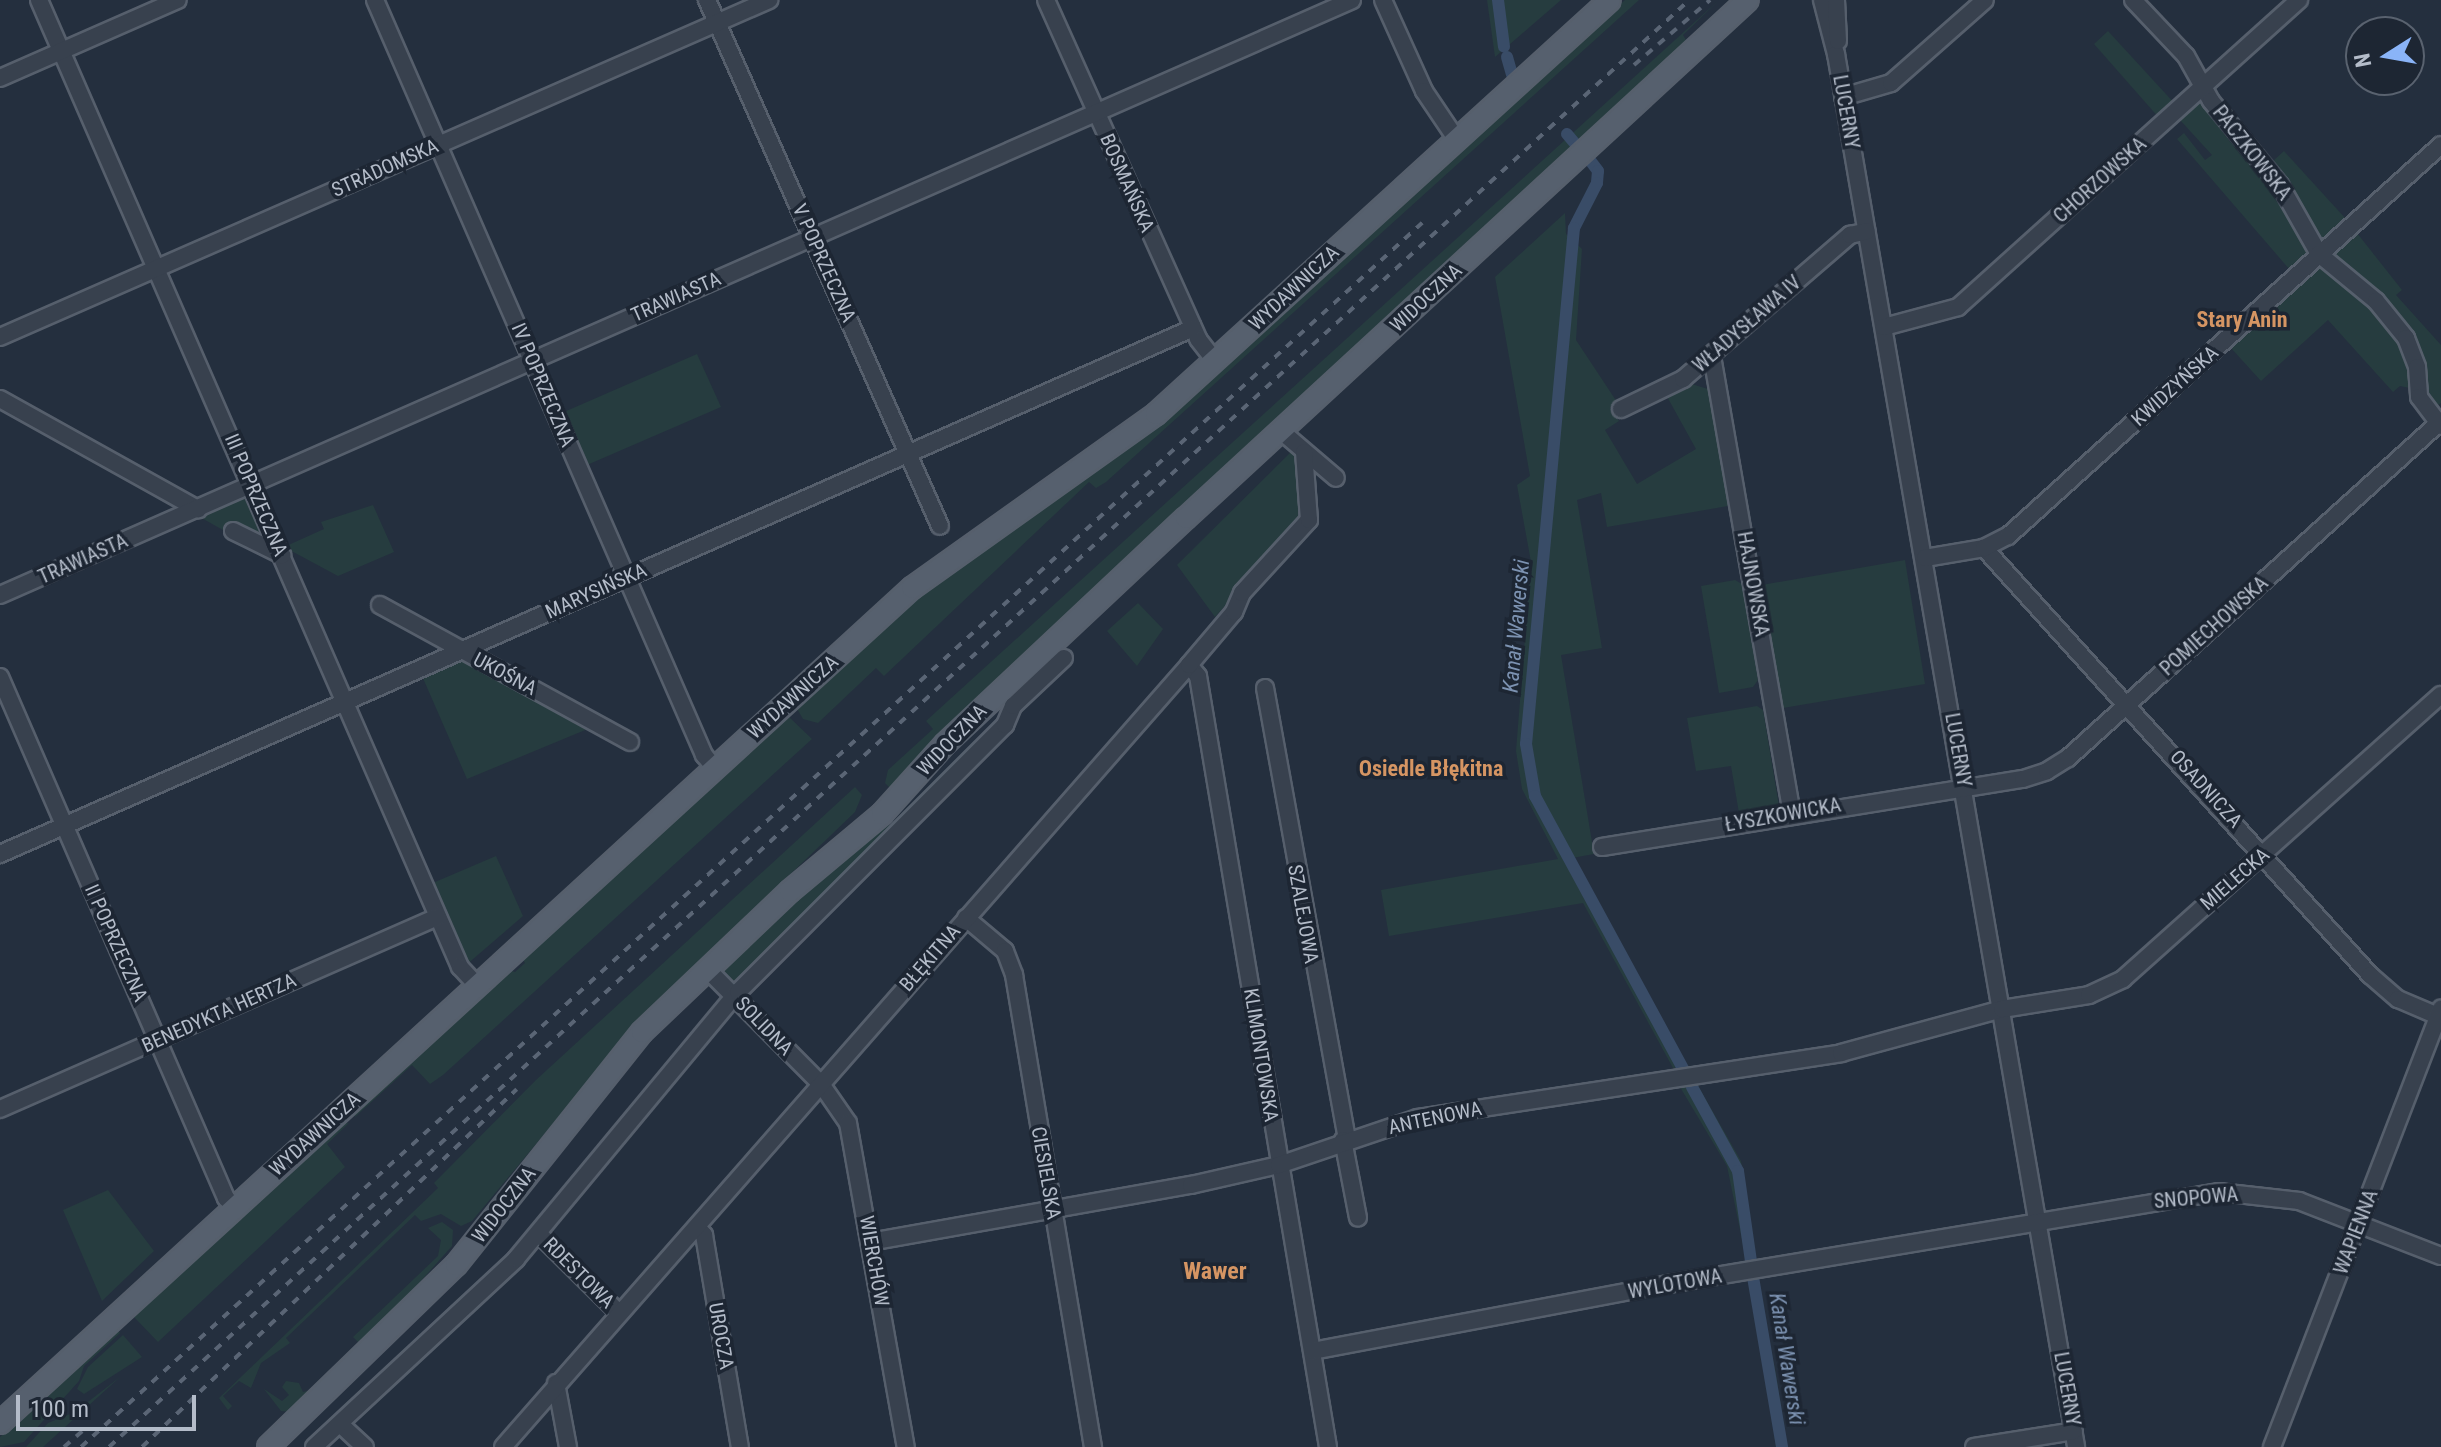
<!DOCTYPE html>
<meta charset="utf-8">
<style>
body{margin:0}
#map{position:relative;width:2441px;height:1447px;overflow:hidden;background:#242f3e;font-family:"Roboto Condensed",sans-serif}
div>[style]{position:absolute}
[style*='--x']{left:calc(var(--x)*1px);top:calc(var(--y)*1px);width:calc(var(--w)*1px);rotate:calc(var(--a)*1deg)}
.green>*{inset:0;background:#263c3f}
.canal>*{height:12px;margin:-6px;padding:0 6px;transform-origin:6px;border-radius:6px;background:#394c67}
.roads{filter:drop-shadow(2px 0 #565f6c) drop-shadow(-2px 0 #565f6c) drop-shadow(0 2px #565f6c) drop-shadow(0 -2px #565f6c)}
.minor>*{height:16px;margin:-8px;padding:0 8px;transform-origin:8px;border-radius:8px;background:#38414e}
.major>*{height:20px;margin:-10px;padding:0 10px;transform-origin:10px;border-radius:10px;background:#56606e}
.rail>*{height:4px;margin-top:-2px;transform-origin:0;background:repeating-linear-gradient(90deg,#5a6575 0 8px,transparent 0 16px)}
span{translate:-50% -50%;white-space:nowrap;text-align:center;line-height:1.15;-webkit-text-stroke:7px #1d2633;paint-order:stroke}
.street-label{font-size:20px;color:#b4bcc9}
.neighbourhood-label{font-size:22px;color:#d59563;font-weight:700}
.water-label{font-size:22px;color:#7c92b1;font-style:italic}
.quarter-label{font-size:24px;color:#d59563;font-weight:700}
.north{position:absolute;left:2345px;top:16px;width:80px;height:80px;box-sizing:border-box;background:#1d2633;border:2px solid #59626f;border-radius:50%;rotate:259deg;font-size:22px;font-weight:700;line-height:32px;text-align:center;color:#b4bcc9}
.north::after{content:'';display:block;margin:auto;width:28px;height:36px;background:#8ab4f8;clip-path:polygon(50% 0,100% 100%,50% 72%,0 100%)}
.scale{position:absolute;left:16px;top:1395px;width:180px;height:36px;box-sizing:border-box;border:4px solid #b4bcc9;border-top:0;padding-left:10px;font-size:24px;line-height:28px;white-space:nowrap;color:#b4bcc9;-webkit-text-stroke:6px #1d2633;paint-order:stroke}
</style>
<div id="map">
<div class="green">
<div style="clip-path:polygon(1487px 0,1561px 0,1495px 57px)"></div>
<div style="clip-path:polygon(1625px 0,1639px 0,1106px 482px,1096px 488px,1089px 482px,884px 676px,876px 668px,818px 723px,803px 719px,796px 707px,915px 598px,1148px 433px)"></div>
<div style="clip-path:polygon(1719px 0,1683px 35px,1686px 40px,1662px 70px,892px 790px,885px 783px,888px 770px,933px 729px,926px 721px)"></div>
<div style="clip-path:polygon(2108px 31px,2176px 105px,2160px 119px,2094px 44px)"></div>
<div style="clip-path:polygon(2202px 98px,2286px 201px,2310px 252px,2290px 270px,2177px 139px,2184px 133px,2205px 160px,2212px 155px,2180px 120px)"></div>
<div style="clip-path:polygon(2284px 151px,2346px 219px,2320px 243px,2273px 161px)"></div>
<div style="clip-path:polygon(1565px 213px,1566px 234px,1582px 249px,1576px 340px,1617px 402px,1610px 407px,1619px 421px,1605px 430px,1637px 484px,1696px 449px,1665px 393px,1685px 382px,1708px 389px,1728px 506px,1607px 527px,1601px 493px,1577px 500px,1602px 648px,1561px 655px,1594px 854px,1572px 858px,1685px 1066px,1673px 1068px,1583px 903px,1389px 936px,1381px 890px,1558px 859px,1522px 789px,1516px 751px,1531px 562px,1517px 485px,1530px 476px,1495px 277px)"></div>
<div style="clip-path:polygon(2357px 233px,2402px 290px,2396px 295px,2441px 345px,2441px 403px,2434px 409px,2423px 391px,2400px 386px,2393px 392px,2328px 320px,2261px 381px,2231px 348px)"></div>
<div style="clip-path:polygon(697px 354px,721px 407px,587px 465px,564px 412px)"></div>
<div style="clip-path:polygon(1293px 450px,1298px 454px,1306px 515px,1215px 617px,1177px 565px)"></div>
<div style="clip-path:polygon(250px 493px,270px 538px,230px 534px,198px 516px)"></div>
<div style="clip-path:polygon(373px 505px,394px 552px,338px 576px,284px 547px,324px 529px,321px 522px)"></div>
<div style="clip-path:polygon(1905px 560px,1925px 684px,1783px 708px,1762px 585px)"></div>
<div style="clip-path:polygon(1735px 580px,1742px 584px,1758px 680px,1753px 687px,1719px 693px,1701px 586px)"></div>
<div style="clip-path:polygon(1138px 603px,1163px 629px,1137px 666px,1107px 631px)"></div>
<div style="clip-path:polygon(462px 659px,590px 728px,467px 779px,422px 676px)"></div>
<div style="clip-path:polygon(1757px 706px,1763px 710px,1779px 806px,1775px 813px,1740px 819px,1731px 766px,1696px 771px,1687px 718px)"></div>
<div style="clip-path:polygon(787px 715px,812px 739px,443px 1075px,430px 1084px,412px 1065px,355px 1117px,356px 1110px,509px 970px,515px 972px,525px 963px,522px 958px)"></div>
<div style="clip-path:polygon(855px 787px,862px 795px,855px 812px,640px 1019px,472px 1221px,461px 1226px,441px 1214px,421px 1221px,415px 1215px,286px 1338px,290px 1343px,261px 1363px,251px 1388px,239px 1381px,223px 1396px,232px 1406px,228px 1410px,219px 1398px,438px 1188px,434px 1183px,536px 1080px)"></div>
<div style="clip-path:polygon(898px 810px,888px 824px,893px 829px,741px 980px,727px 980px,722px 974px,725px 959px)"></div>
<div style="clip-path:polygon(496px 856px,523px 916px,465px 966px,428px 885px)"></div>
<div style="clip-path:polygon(1697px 1084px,1741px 1161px,1757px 1263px,1747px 1264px,1727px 1166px,1680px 1087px)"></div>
<div style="clip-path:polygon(349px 1123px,327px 1144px,345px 1167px,158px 1342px,134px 1317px,123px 1324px,341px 1124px)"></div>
<div style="clip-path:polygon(108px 1190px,154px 1251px,102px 1301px,63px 1210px)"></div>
<div style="clip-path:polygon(442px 1222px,453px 1230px,452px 1246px,380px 1327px,290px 1412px,281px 1411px,264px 1389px,282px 1401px,289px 1395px,282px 1387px,286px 1381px,299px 1383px,303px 1392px,311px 1390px,359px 1343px,353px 1337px,438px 1256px,441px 1240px,428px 1228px)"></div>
<div style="clip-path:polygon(1756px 1276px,1776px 1374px,1787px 1447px,1776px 1447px,1750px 1277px)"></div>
<div style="clip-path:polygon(117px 1329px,120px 1333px,84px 1366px,79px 1381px,24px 1442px,0 1447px,0 1437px)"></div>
<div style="clip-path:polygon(123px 1335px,142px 1357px,84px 1394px,77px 1389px,88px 1367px)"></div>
<div style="clip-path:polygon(120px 1377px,43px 1447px,26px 1447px,48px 1423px,75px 1412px)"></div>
</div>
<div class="canal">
<div style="--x:1498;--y:0;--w:47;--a:82.7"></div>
<div style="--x:1507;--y:57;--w:18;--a:74"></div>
<div style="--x:1567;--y:134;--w:16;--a:50"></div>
<div style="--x:1589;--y:159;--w:15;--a:53"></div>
<div style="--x:1598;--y:171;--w:12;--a:95"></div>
<div style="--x:1597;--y:183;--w:51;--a:117.1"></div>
<div style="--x:1574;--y:228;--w:518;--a:95.31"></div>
<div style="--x:1526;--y:744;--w:53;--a:80.2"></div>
<div style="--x:1535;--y:796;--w:311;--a:61.5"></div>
<div style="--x:1692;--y:1087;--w:96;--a:61.3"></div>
<div style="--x:1738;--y:1171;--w:91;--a:81.8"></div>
<div style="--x:1753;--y:1277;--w:172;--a:80.3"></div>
</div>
<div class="roads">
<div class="minor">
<div style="--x:39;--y:0;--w:1055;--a:66.47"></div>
<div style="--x:460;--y:967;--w:26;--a:47"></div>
<div style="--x:375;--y:0;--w:824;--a:66.45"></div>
<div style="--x:704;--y:755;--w:17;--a:50"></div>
<div style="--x:707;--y:0;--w:575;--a:66.11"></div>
<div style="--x:1046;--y:0;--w:372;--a:65.8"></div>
<div style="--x:1198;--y:339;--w:28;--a:52"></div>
<div style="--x:1383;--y:0;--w:100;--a:65.7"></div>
<div style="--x:1424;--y:91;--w:59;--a:56"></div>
<div style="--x:1822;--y:0;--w:56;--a:75.5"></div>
<div style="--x:1836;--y:54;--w:1414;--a:80.22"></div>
<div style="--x:1836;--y:0;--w:41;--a:87.2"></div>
<div style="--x:2133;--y:0;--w:77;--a:46.6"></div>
<div style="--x:2186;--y:56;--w:51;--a:60.9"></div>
<div style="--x:2211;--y:101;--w:109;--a:50.6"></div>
<div style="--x:2280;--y:185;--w:79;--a:60.5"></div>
<div style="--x:2319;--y:254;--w:74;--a:39.5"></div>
<div style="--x:2376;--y:301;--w:48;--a:51"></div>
<div style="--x:2406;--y:338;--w:31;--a:69"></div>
<div style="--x:2417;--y:367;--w:30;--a:86"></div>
<div style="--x:2419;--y:397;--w:36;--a:53"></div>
<div style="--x:0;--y:78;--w:194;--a:-23.7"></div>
<div style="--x:1843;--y:97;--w:50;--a:-16.3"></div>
<div style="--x:1891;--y:83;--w:125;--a:-41.4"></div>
<div style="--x:1884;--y:327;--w:77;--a:-15.1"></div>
<div style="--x:1958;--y:307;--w:459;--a:-42"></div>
<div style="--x:0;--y:337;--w:840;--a:-23.66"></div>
<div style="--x:1712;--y:356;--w:464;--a:80.1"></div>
<div style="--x:0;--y:399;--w:227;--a:29.1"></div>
<div style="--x:1621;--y:409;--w:69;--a:-25.8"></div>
<div style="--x:1683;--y:379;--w:221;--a:-40.8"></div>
<div style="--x:1850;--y:235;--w:17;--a:-13"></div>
<div style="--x:1281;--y:431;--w:72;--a:40.5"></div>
<div style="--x:233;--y:531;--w:55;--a:26.1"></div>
<div style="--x:1984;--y:548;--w:576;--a:47.89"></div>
<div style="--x:2370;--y:975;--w:37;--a:41"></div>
<div style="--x:2398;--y:999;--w:43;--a:23"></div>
<div style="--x:1925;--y:558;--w:60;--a:-9.6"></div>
<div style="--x:1984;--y:548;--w:27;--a:-27"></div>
<div style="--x:2008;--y:536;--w:583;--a:-42.08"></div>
<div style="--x:0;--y:595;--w:1477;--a:-23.75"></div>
<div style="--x:380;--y:605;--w:285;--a:28.7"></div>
<div style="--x:1189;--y:665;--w:14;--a:51"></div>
<div style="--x:1198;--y:676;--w:782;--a:80.43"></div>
<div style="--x:0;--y:677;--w:568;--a:66.55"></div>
<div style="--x:226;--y:1198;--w:13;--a:48"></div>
<div style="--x:1265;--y:688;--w:458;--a:79.7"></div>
<div style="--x:1602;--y:847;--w:426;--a:-9.2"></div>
<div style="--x:2023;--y:779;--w:25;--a:-18"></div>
<div style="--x:2047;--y:771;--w:25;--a:-32"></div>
<div style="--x:2068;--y:758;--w:503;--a:-42.1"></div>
<div style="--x:0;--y:854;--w:1304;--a:-23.79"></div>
<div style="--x:966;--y:918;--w:51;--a:40.2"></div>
<div style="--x:1005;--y:951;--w:26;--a:69"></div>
<div style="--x:1014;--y:975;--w:479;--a:80.5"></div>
<div style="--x:707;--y:969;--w:162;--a:45.3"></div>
<div style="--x:821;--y:1084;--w:47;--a:55.3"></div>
<div style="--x:848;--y:1123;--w:329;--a:79.9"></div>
<div style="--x:0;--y:1109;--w:478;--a:-23.7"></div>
<div style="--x:1343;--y:1140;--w:79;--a:79.1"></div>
<div style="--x:697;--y:1227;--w:11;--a:49"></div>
<div style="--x:704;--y:1235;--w:215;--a:80.4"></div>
<div style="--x:539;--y:1234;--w:112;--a:44.6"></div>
<div style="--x:870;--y:1242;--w:326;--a:-10.1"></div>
<div style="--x:1191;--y:1185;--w:90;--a:-12.8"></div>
<div style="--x:1279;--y:1165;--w:147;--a:-18.7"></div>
<div style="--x:1418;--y:1118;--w:428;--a:-8.7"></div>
<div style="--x:1841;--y:1053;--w:167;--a:-15.3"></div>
<div style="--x:2002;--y:1009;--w:88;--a:-9.1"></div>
<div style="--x:2089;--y:995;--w:38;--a:-25"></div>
<div style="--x:2123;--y:979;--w:426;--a:-41.8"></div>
<div style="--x:1313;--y:1351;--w:361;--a:-10.7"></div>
<div style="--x:1668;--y:1284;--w:559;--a:-9.48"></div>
<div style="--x:2219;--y:1192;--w:81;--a:6.4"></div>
<div style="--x:2299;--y:1201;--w:152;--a:21.2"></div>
<div style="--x:556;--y:1383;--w:65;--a:79.4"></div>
<div style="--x:340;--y:1424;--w:34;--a:43"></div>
<div style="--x:314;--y:1447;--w:276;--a:-42.9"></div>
<div style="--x:516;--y:1259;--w:347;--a:-50.3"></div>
<div style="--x:738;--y:992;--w:378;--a:-45"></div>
<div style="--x:1005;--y:725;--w:21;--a:-67"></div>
<div style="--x:1013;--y:706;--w:70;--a:-43.3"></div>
<div style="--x:503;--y:1447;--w:1040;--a:-48.74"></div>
<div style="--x:1189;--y:665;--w:70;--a:-49.7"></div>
<div style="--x:1234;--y:612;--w:21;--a:-67"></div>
<div style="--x:1242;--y:593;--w:99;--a:-47.5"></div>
<div style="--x:1309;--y:520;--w:68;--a:-94.2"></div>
<div style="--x:1974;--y:1447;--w:101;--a:-9.1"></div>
<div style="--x:2272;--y:1447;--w:470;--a:-68.9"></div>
</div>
<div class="major">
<div style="--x:0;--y:1423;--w:1237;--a:-42.48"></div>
<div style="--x:912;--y:588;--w:300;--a:-35.5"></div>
<div style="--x:1156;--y:414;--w:614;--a:-42.36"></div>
<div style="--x:268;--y:1447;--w:262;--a:-44.1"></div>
<div style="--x:456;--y:1265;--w:298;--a:-51.4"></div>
<div style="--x:642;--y:1032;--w:204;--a:-43.6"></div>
<div style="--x:790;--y:891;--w:120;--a:-39.9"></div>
<div style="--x:882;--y:814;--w:94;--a:-48"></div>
<div style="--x:945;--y:744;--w:330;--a:-43.2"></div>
<div style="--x:1186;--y:518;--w:764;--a:-42.67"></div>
</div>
</div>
<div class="rail">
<div style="--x:1634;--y:65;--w:100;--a:-40.5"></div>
<div style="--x:64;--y:1447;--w:32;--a:-41"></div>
<div style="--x:81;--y:1447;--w:1816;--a:-42.39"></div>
<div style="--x:109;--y:1447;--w:2142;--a:-42.48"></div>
<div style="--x:142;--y:1447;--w:518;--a:-43.67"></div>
</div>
<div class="street-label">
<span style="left:1846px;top:112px;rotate:80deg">LUCERNY</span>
<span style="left:2252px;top:153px;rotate:52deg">PACZKOWSKA</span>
<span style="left:385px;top:168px;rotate:-24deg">STRADOMSKA</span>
<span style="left:2100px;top:180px;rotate:-42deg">CHORZOWSKA</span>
<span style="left:1127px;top:183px;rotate:66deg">BOSMAŃSKA</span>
<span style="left:824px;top:263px;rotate:66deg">V POPRZECZNA</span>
<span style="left:1294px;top:288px;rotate:-43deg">WYDAWNICZA</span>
<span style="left:676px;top:297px;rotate:-24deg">TRAWIASTA</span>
<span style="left:1426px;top:298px;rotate:-43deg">WIDOCZNA</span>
<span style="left:1747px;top:324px;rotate:-41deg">WŁADYSŁAWA IV</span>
<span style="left:543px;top:385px;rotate:67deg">IV POPRZECZNA</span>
<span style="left:2175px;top:386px;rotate:-42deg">KWIDZYŃSKA</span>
<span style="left:256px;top:495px;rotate:67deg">III POPRZECZNA</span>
<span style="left:83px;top:559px;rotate:-24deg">TRAWIASTA</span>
<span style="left:1753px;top:584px;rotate:80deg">HAJNOWSKA</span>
<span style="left:596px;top:591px;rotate:-24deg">MARYSIŃSKA</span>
<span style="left:2214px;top:626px;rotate:-42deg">POMIECHOWSKA</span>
<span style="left:505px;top:674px;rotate:28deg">UKOŚNA</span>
<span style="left:793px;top:697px;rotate:-42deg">WYDAWNICZA</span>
<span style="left:952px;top:740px;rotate:-46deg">WIDOCZNA</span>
<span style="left:1958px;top:750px;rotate:80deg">LUCERNY</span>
<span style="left:2206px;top:789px;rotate:48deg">OSADNICZA</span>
<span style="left:1783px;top:815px;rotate:-10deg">ŁYSZKOWICKA</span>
<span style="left:2235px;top:879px;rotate:-41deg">MIELECKA</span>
<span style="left:1303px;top:914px;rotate:80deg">SZALEJOWA</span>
<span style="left:116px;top:943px;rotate:66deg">II POPRZECZNA</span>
<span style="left:930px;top:958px;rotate:-49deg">BŁĘKITNA</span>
<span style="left:219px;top:1013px;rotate:-24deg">BENEDYKTA HERTZA</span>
<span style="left:764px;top:1026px;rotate:46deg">SOLIDNA</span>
<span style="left:1261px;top:1055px;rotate:81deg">KLIMONTOWSKA</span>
<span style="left:1435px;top:1118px;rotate:-12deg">ANTENOWA</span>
<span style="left:315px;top:1134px;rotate:-42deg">WYDAWNICZA</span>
<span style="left:1046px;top:1173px;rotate:80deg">CIESIELSKA</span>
<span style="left:2196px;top:1198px;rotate:-5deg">SNOPOWA</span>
<span style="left:504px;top:1205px;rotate:-52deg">WIDOCZNA</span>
<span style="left:2356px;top:1232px;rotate:-69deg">WAPIENNA</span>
<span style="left:874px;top:1261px;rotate:80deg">WIERCHÓW</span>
<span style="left:579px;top:1273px;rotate:45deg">RDESTOWA</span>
<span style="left:1675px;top:1284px;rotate:-10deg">WYLOTOWA</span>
<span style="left:721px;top:1336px;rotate:80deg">UROCZA</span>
<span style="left:2067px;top:1389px;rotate:80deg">LUCERNY</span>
</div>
<div class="neighbourhood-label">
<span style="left:2242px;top:320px">Stary Anin</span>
<span style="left:1431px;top:769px">Osiedle Błękitna</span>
</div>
<div class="water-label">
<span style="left:1516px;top:626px;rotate:-85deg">Kanał Wawerski</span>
<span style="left:1787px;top:1359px;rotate:81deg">Kanał Wawerski</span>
</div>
<div class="quarter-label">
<span style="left:1215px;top:1272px">Wawer</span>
</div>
<div class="north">N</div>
<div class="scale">100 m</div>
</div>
